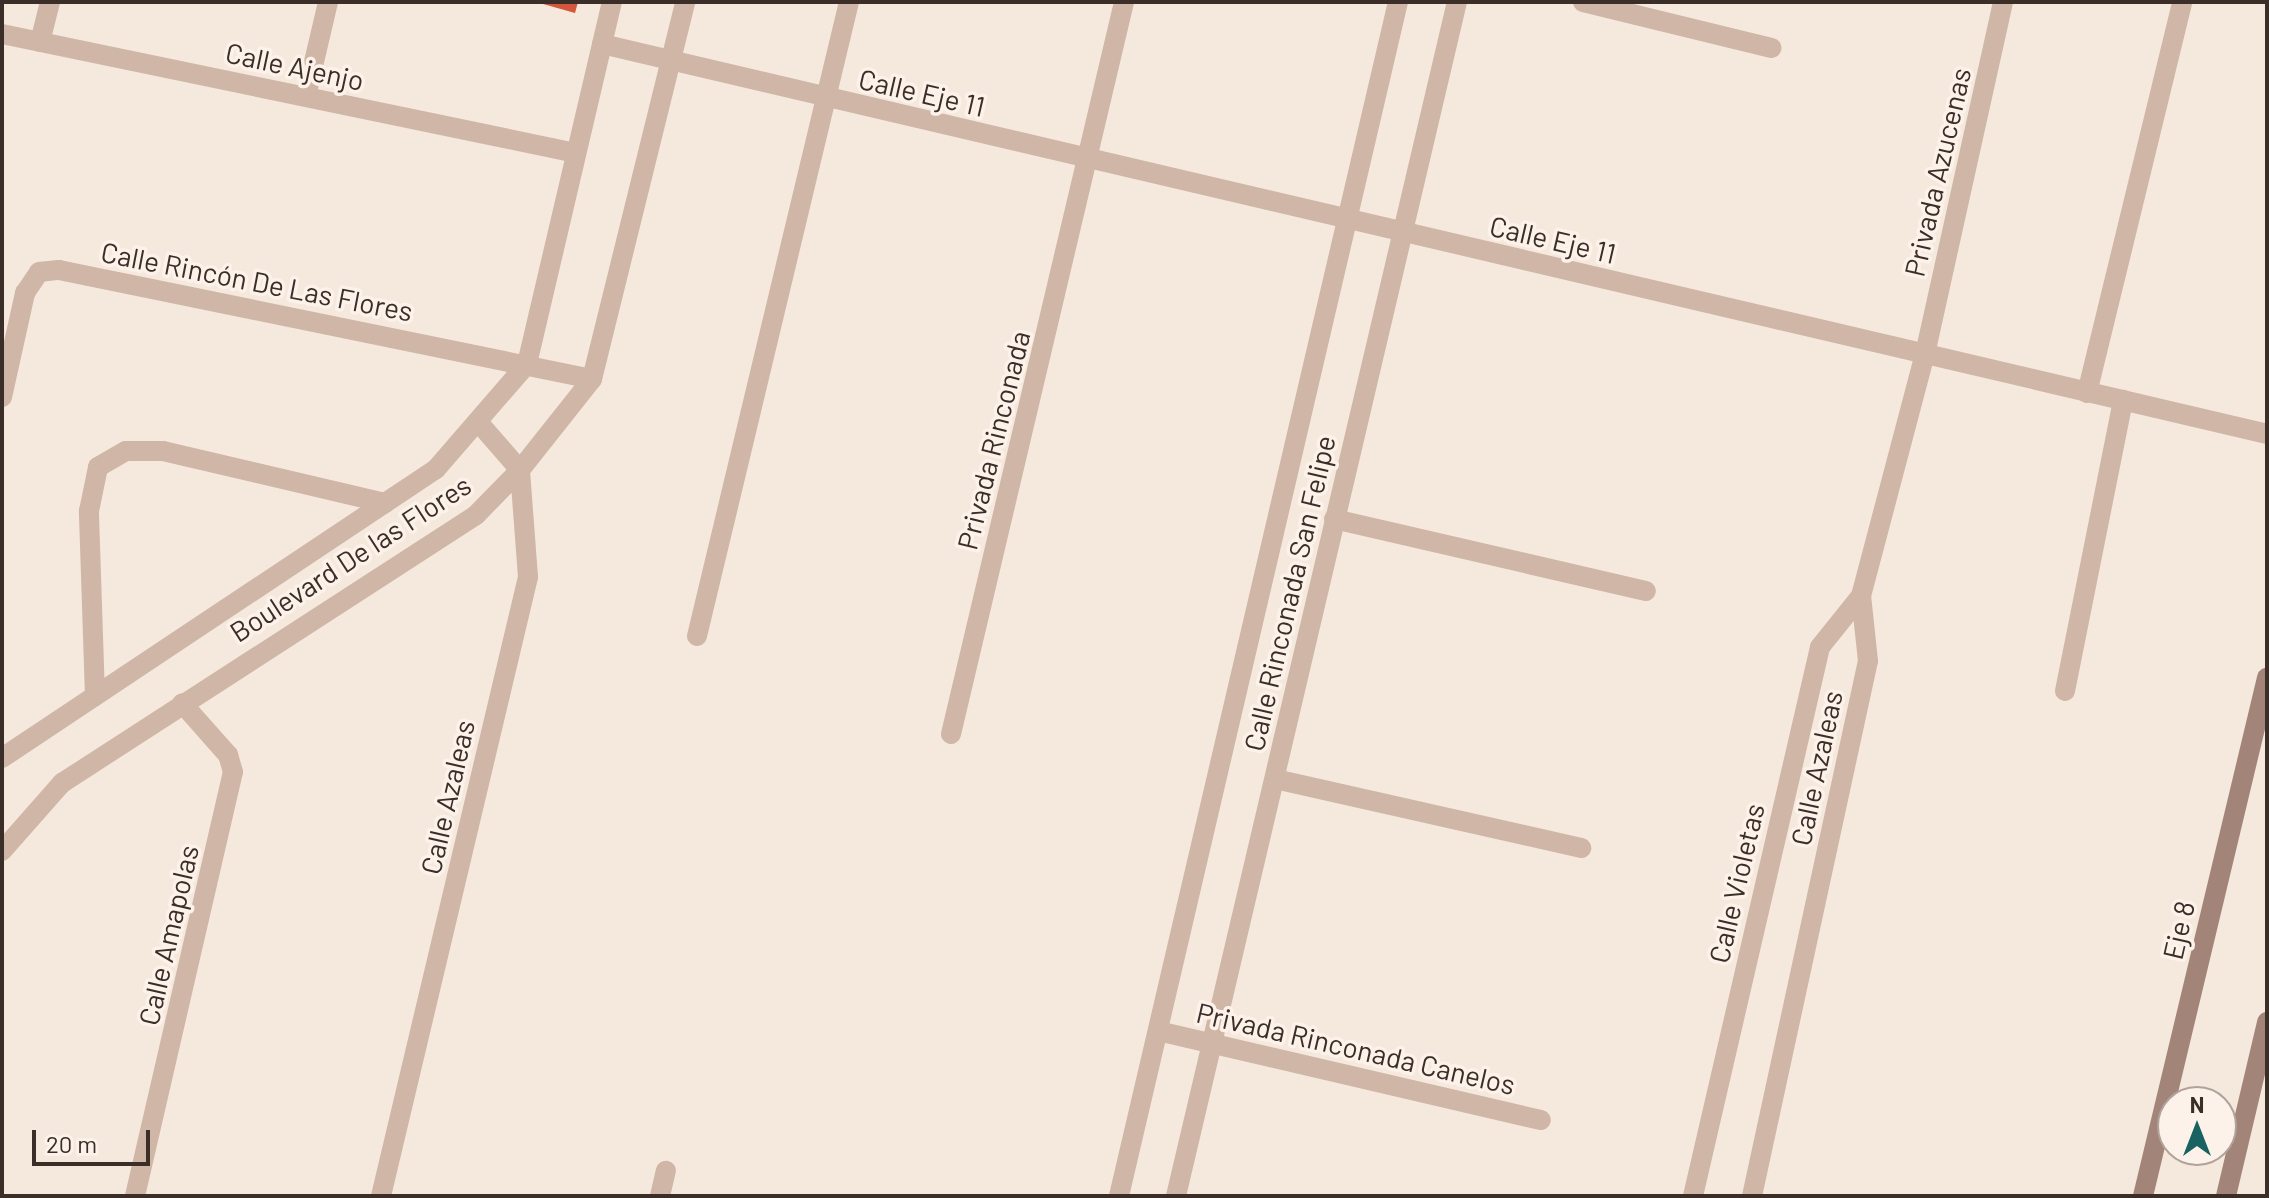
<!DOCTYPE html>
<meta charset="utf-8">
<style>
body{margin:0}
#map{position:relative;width:2269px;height:1198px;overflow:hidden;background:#f5e8dd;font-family:Barlow,sans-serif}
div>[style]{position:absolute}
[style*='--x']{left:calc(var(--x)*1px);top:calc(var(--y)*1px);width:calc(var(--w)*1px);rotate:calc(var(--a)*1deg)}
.building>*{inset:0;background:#d4563c}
.service>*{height:20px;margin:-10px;padding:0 10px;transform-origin:10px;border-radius:10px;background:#cfb6a7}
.minor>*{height:20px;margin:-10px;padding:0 10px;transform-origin:10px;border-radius:10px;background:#cfb6a7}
.tertiary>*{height:20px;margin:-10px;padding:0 10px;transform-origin:10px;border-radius:10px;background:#cfb6a7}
.secondary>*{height:20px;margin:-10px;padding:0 10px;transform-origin:10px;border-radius:10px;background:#a38478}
span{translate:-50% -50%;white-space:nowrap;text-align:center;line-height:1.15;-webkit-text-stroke:7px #fcf2ea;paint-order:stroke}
.street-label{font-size:28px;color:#3b2d28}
.frame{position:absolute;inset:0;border:4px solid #3b2d28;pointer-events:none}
.north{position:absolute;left:2157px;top:1086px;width:80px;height:80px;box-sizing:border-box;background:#fcf2ea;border:2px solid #afa39c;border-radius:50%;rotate:0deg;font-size:22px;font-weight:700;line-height:32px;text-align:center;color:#3b2d28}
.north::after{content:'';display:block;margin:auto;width:28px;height:36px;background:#186261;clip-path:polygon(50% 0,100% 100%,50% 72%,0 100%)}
.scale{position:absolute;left:32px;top:1130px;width:118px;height:36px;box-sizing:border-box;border:4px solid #3b2d28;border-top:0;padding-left:10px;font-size:24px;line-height:28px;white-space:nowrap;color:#3b2d28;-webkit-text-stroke:6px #fcf2ea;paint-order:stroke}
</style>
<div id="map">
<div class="building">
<div style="clip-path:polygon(536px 2px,578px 2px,575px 13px)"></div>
</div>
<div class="service">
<div style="--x:95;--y:696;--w:185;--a:-91.9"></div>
<div style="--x:89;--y:511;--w:45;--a:-78.4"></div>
<div style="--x:98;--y:467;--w:32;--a:-30"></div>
<div style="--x:126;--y:451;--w:37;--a:0"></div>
<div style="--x:163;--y:451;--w:228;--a:13.2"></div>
</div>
<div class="minor">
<div style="--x:1583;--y:2;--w:194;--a:13.7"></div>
<div style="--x:2;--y:34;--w:586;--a:11.71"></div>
<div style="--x:40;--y:42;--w:41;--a:-76"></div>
<div style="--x:602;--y:44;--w:1710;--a:13.18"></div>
<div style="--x:306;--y:96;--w:97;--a:-76.8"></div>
<div style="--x:2087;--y:393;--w:402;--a:-76.3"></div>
<div style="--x:2;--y:397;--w:107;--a:-77.5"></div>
<div style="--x:25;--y:293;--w:25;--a:-56"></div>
<div style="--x:39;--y:272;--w:20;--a:-6"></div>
<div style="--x:59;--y:270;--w:544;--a:11.56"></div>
<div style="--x:1334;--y:519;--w:320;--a:13"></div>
<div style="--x:697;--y:636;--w:652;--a:-76.52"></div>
<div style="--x:2065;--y:691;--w:297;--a:-78.7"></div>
<div style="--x:951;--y:734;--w:752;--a:-76.7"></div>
<div style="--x:1275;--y:779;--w:314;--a:12.7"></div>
<div style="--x:1158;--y:1031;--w:393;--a:13.1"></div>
<div style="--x:135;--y:1196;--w:435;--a:-77"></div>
<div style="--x:233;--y:772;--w:18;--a:-106"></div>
<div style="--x:228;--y:755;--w:69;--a:-131.5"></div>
<div style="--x:381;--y:1196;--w:636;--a:-76.64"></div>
<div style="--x:528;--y:577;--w:107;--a:-94.3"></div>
<div style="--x:520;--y:470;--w:62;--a:-131.1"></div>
<div style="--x:660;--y:1196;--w:26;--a:-77"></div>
<div style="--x:1119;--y:1196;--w:1226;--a:-76.85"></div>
<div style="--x:1176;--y:1196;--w:1227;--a:-76.76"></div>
<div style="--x:1693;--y:1196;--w:563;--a:-76.97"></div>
<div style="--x:1820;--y:647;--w:65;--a:-51.2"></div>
<div style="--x:1752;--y:1196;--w:547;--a:-77.77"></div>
<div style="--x:1868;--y:661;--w:65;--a:-96.1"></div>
<div style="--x:1861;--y:596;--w:250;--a:-75.2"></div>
<div style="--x:1925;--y:354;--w:361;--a:-77.5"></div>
</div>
<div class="tertiary">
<div style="--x:2;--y:758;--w:521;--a:-33.66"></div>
<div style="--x:436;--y:469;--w:139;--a:-49.1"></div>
<div style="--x:527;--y:364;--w:372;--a:-76.8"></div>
<div style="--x:2;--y:851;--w:91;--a:-48.6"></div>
<div style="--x:62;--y:783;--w:493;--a:-32.9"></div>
<div style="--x:476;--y:515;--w:63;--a:-45.6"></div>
<div style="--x:520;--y:470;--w:116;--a:-51.6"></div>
<div style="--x:592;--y:379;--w:388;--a:-76.1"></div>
</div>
<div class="secondary">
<div style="--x:2143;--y:1196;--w:533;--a:-76.54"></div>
<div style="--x:2226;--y:1196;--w:179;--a:-76.7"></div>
</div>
<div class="street-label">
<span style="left:295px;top:66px;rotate:12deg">Calle Ajenjo</span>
<span style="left:922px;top:92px;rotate:13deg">Calle Eje 11</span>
<span style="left:1937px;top:172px;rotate:-77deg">Privada Azucenas</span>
<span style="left:1553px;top:239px;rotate:13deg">Calle Eje 11</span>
<span style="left:257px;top:281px;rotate:11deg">Calle Rincón De Las Flores</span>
<span style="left:993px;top:440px;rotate:-76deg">Privada Rinconada</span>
<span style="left:350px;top:558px;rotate:-33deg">Boulevard De las Flores</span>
<span style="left:1289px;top:593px;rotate:-77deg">Calle Rinconada San Felipe</span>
<span style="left:1816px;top:768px;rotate:-78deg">Calle Azaleas</span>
<span style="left:447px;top:797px;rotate:-77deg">Calle Azaleas</span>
<span style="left:1736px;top:883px;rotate:-77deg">Calle Violetas</span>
<span style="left:2178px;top:930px;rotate:-77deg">Eje 8</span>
<span style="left:168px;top:935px;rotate:-77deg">Calle Amapolas</span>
<span style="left:1356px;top:1048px;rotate:13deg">Privada Rinconada Canelos</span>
</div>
<div class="frame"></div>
<div class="north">N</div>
<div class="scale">20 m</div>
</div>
